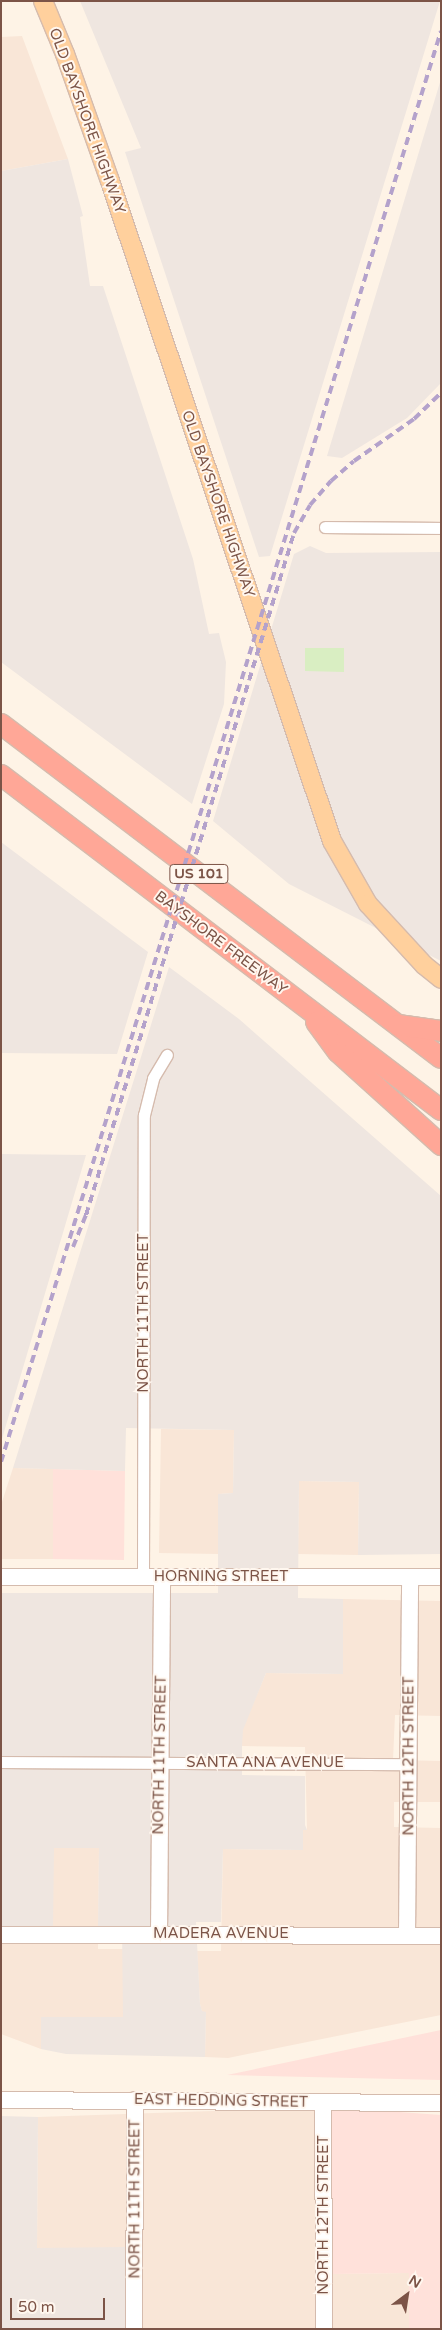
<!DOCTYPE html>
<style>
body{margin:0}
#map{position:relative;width:442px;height:2330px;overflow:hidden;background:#fef3e6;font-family:"Varela Round",sans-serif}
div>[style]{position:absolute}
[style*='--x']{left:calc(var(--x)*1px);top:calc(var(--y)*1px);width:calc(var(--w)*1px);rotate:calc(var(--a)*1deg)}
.residential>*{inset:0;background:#f9e6d7}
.commercial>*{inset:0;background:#ffe1da}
.industrial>*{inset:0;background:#efe6e0}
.green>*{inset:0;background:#d9eec2}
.roads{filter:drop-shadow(1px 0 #d5bbad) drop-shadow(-1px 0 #d5bbad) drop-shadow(0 1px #d5bbad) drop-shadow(0 -1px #d5bbad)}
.street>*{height:11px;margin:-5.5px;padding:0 5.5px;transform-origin:5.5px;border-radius:5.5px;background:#fff}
.secondary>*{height:16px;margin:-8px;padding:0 8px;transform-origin:8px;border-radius:8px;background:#fff}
.primary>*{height:18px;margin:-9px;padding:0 9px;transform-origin:9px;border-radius:9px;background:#ffd09d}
.highway>*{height:20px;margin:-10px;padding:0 10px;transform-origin:10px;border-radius:10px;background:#ffa797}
.rail>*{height:4px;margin-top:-2px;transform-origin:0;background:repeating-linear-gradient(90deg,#b4a2cb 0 8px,transparent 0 13px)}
span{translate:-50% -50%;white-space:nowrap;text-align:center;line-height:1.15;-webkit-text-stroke:4px #fff7ef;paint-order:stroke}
.shield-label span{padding:1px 4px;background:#fff7ef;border:1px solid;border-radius:4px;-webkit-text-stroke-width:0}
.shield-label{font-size:14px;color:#7c5447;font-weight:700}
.street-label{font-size:15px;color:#7c5447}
.frame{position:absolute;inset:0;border:2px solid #7c5447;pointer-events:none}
.north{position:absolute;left:382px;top:2270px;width:50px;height:50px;-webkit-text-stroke:4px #fff7ef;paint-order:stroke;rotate:31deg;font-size:14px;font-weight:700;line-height:20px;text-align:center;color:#7c5447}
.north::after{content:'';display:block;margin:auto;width:18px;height:22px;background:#7c5447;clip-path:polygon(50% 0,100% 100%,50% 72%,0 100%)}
.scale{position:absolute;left:10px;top:2298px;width:95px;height:22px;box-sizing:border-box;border:2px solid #7c5447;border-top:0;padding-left:6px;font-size:15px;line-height:18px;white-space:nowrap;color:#7c5447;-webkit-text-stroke:4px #fff7ef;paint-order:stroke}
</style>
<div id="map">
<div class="residential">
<div style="clip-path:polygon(22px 36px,68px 159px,1px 171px,1px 37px)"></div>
<div style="clip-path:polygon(161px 1429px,234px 1430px,233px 1493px,218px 1494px,218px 1554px,159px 1553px)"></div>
<div style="clip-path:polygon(13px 1468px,53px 1469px,53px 1559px,1px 1559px,1px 1505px)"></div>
<div style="clip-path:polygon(299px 1481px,359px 1482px,358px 1555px,298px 1554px)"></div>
<div style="clip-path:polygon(343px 1599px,441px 1601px,441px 1716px,395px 1715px,393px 1760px,441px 1761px,441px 1802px,394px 1802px,394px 1827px,441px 1828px,441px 2015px,228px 2058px,205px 2057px,206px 2012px,202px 2012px,200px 2004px,197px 1951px,221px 1951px,223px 1849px,302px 1850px,303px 1830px,307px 1830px,305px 1747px,242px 1746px,242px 1730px,266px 1673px,343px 1674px)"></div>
<div style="clip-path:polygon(53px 1848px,99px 1848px,98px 1949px,123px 1949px,123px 2017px,41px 2017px,41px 2049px,1px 2034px,1px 1943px,53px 1943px)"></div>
<div style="clip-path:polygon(330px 2107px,332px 2274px,409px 2273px,409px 2329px,126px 2329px,125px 2248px,37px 2248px,38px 2117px)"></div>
</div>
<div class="commercial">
<div style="clip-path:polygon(53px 1469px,125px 1471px,124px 1560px,53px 1559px)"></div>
<div style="clip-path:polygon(441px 2030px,441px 2080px,227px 2075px)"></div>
<div style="clip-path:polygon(330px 2107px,441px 2115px,441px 2329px,409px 2329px,409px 2273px,331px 2274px)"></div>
</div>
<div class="industrial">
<div style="clip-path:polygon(80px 1px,440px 1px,270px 556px,259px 557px,125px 152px,141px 148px)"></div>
<div style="clip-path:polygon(441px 79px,441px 383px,407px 418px,342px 458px,327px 456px)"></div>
<div style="clip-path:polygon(68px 159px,83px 216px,80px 217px,90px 286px,103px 286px,193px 559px,209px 634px,219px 633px,226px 662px,224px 704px,192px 804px,1px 662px,1px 171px)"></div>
<div style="clip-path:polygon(310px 546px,326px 553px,441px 552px,441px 961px,289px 884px,213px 821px,294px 554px)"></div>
<div style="clip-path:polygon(1px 842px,148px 952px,117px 1054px,1px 1053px)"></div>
<div style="clip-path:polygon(169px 967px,239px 1019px,441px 1196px,441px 1554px,358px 1555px,359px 1482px,299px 1481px,298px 1598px,343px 1599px,343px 1674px,266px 1673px,243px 1730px,242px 1746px,242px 1775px,305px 1776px,305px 1825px,307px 1830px,303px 1830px,303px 1850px,223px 1849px,221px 1922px,196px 1922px,200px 2004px,202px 2011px,206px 2012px,205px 2057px,66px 2054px,41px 2049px,41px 2017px,123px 2017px,122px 1927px,98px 1926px,99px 1848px,54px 1848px,53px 1927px,1px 1927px,1px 1593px,218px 1593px,218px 1494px,233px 1493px,234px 1430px,126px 1428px,125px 1471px,13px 1468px)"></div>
<div style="clip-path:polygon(1px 1154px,86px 1155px,1px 1442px)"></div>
<div style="clip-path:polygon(1px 2116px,38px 2117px,37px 2248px,125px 2247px,126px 2329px,1px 2329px)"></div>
</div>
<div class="green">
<div style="clip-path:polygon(305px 648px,344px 648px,344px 672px,305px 671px)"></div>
</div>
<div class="roads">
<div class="street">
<div style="--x:325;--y:527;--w:116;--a:0.5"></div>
<div style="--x:143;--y:1577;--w:462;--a:-89.9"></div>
<div style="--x:144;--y:1115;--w:38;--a:-76"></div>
<div style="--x:153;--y:1078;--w:27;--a:-59"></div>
<div style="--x:1;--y:1762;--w:407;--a:0.3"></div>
</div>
<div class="secondary">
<div style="--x:1;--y:1577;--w:440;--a:0"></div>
<div style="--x:159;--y:1934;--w:357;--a:-89.5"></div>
<div style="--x:1;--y:1935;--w:440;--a:0.1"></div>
<div style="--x:407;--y:1935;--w:358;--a:-89.5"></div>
<div style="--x:1;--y:2100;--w:440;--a:0.4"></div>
<div style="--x:323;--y:2102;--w:227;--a:89.7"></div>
<div style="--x:134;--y:2329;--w:229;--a:-89.7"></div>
</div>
<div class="primary">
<div style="--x:43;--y:1;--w:57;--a:67.5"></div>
<div style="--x:65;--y:54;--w:135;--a:70.5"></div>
<div style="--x:110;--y:181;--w:696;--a:71.41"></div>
<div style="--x:332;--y:841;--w:73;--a:60.3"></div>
<div style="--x:368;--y:904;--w:83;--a:47.4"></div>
<div style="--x:424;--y:965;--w:22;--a:39"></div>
</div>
<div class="highway">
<div style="--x:1;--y:724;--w:552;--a:37.2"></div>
<div style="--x:1;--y:775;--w:553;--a:37.28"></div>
<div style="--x:316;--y:1022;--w:37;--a:54"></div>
<div style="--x:338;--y:1052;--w:139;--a:42.1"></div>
<div style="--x:398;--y:1025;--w:43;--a:7.9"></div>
</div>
</div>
<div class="rail">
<div style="--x:73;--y:1247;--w:35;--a:-68"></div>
<div style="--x:86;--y:1215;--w:713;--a:-73.04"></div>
<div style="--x:294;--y:533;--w:32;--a:-60"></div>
<div style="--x:310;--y:505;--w:32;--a:-49"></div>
<div style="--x:331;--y:481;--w:30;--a:-41"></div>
<div style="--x:354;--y:461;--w:73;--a:-35"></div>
<div style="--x:414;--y:419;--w:37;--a:-44"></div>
<div style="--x:1;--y:1462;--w:1497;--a:-72.91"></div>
</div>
<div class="shield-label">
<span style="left:199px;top:874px">US 101</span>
</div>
<div class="street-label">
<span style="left:87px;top:121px;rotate:70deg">OLD BAYSHORE HIGHWAY</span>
<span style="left:218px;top:504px;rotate:71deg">OLD BAYSHORE HIGHWAY</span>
<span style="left:221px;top:943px;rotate:37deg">BAYSHORE FREEWAY</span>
<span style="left:144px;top:1313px;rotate:-90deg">NORTH 11TH STREET</span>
<span style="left:221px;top:1577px">HORNING STREET</span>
<span style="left:160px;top:1755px;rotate:-89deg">NORTH 11TH STREET</span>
<span style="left:409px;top:1756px;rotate:-90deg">NORTH 12TH STREET</span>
<span style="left:265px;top:1763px">SANTA ANA AVENUE</span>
<span style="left:221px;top:1934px">MADERA AVENUE</span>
<span style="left:221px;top:2101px;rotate:1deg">EAST HEDDING STREET</span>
<span style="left:135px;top:2199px;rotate:-90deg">NORTH 11TH STREET</span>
<span style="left:324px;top:2215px;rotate:-90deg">NORTH 12TH STREET</span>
</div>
<div class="frame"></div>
<div class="north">N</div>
<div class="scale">50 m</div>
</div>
